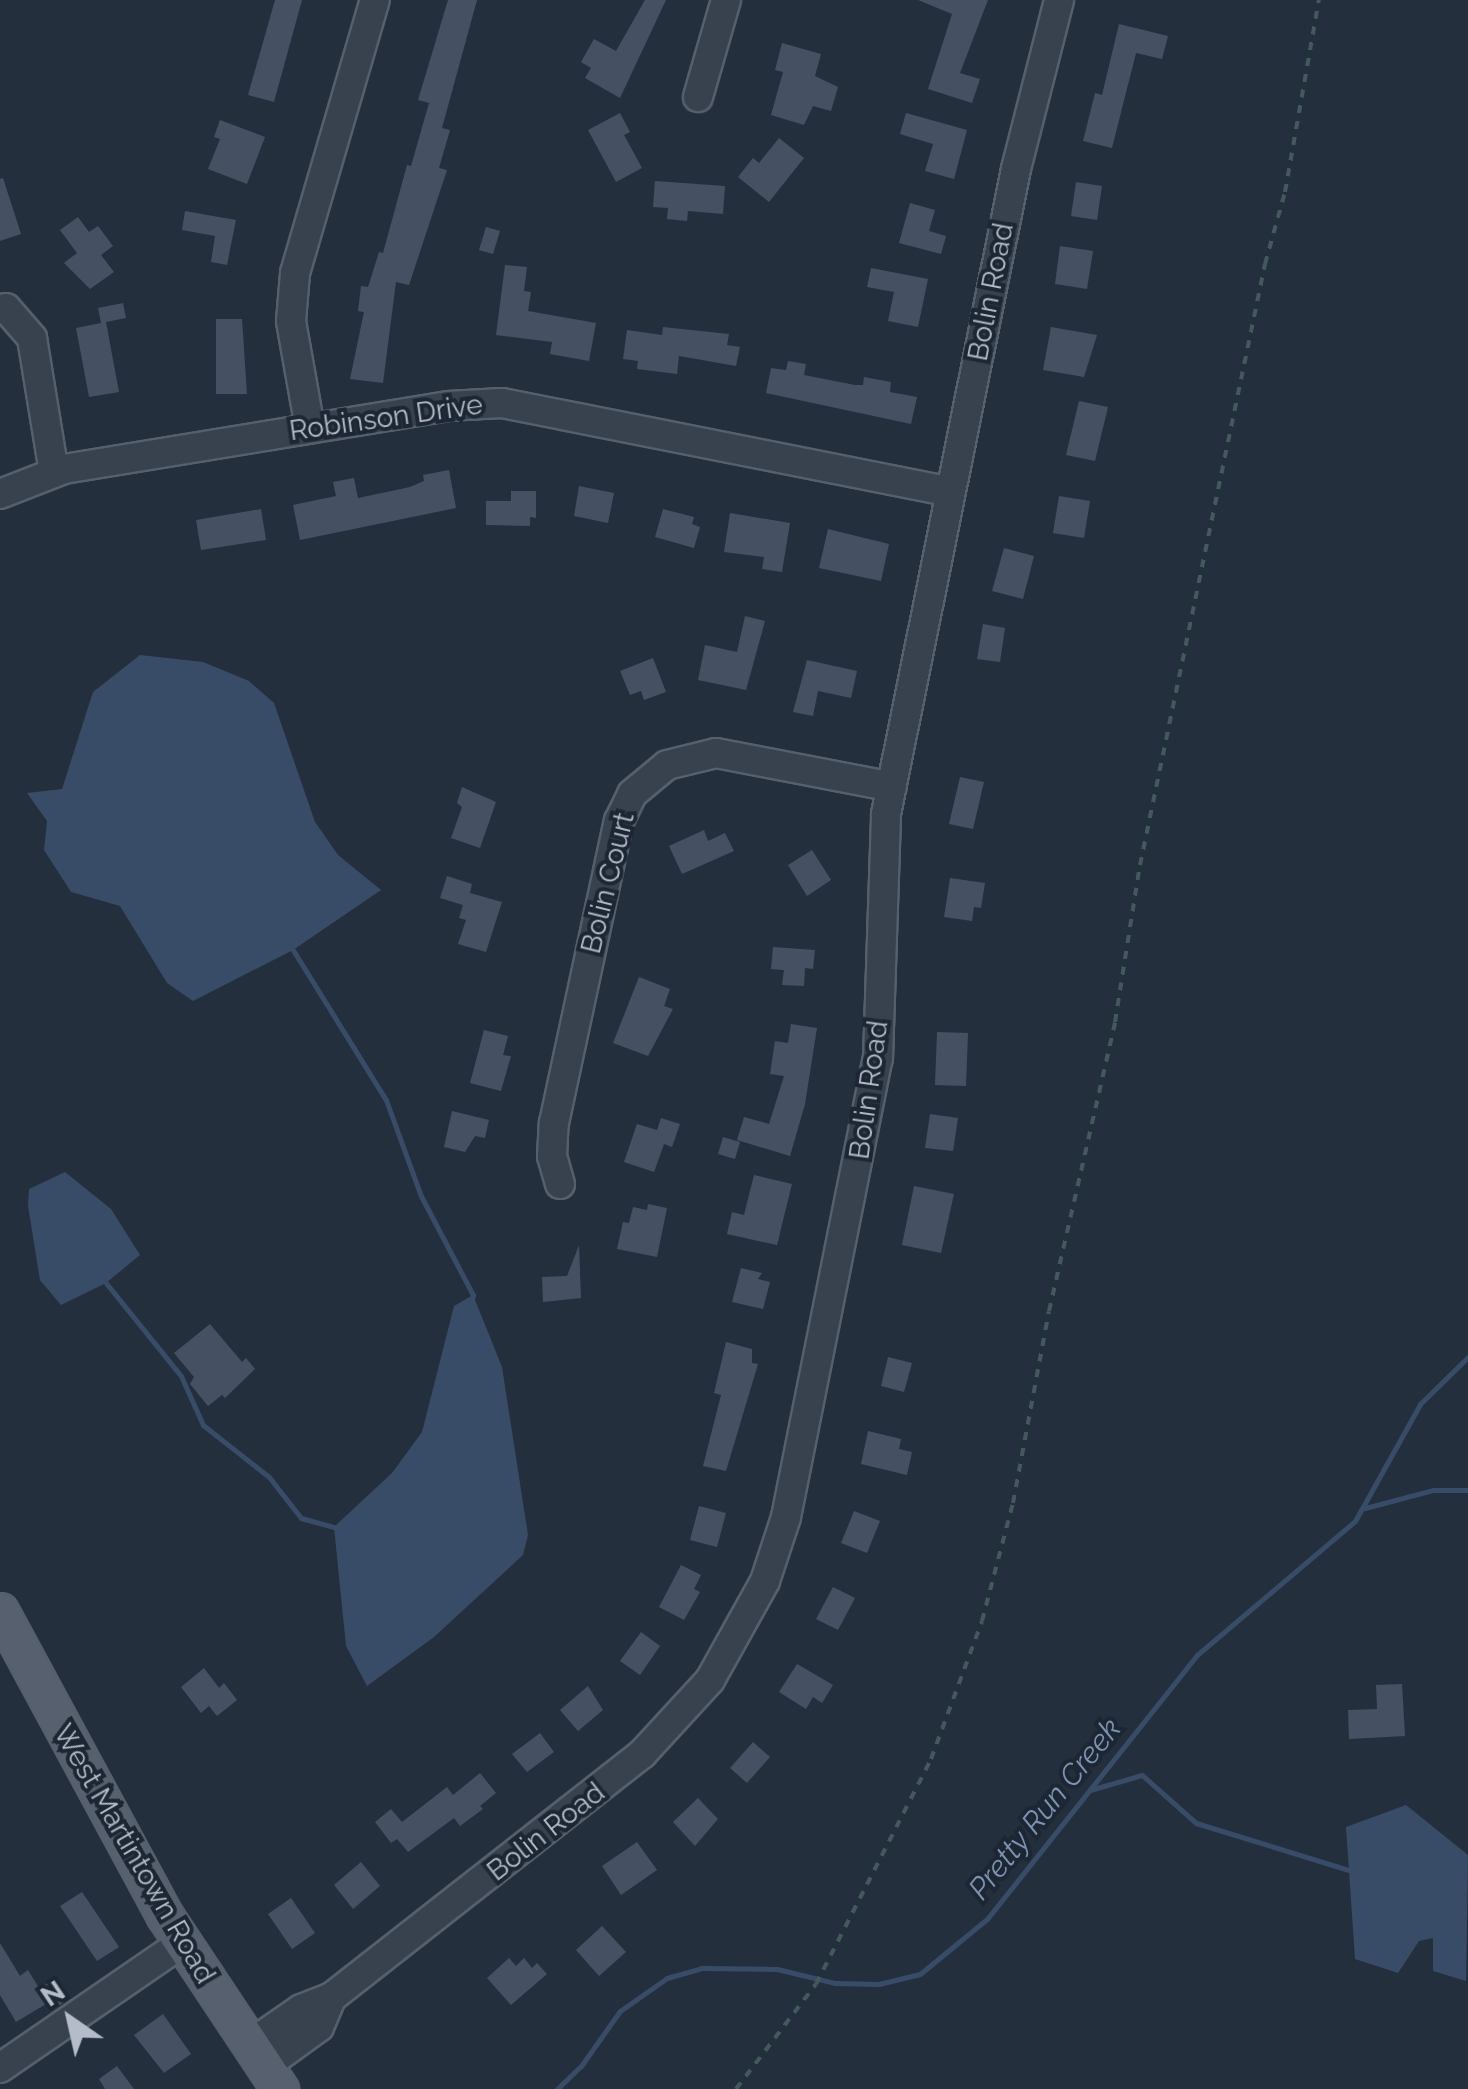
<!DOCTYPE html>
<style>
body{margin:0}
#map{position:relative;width:1468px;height:2089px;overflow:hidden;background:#242f3e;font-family:Raleway,sans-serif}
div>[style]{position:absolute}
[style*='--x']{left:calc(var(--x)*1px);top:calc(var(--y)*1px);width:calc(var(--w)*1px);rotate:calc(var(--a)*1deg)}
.water>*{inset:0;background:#394c67}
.stream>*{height:5px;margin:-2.5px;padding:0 2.5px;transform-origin:2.5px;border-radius:2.5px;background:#394c67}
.building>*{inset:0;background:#455162}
.path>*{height:4px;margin-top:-2px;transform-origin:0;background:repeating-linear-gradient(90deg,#44595c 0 8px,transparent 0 16px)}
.roads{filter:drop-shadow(2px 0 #565f6c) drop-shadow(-2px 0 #565f6c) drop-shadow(0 2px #565f6c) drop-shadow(0 -2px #565f6c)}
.minor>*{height:28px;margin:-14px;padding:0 14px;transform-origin:14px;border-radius:14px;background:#38414e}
.major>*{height:35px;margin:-17.5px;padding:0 17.5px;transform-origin:17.5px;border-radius:17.5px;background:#56606e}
span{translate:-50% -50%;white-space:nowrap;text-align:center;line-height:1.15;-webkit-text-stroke:8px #1d2633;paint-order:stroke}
.street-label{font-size:28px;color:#b4bcc9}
.water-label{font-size:30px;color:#7c92b1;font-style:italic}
.north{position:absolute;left:20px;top:1969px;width:100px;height:100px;-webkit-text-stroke:8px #1d2633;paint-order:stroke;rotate:326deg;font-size:28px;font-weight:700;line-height:40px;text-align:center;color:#b4bcc9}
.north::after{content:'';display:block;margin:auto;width:35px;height:45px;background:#b4bcc9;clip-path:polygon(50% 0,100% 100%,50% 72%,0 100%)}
</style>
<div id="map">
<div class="water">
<div style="clip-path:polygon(140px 655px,203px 662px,249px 681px,274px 703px,315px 822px,338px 855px,381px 890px,293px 950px,193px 1001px,167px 983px,120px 906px,71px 892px,44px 850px,47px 821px,27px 793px,62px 789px,93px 692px)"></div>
<div style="clip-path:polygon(65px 1172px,111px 1209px,140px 1255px,106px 1283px,61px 1305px,40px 1280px,28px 1206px,29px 1189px)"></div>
<div style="clip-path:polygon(473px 1295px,502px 1367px,528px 1535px,523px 1555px,434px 1637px,367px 1686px,346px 1646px,334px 1527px,392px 1473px,422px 1432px,454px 1306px)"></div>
<div style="clip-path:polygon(1406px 1805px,1468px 1855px,1466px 1981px,1433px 1971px,1433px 1938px,1419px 1941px,1398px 1973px,1355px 1959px,1346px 1827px)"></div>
</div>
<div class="stream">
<div style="--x:293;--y:950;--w:176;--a:58.2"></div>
<div style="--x:386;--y:1100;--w:102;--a:70"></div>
<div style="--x:421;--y:1196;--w:112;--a:62.3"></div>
<div style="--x:473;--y:1295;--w:7;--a:106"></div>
<div style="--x:106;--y:1283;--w:119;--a:51.1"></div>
<div style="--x:181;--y:1376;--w:54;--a:65.8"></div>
<div style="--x:203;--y:1425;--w:84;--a:38.2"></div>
<div style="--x:269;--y:1477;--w:52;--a:52"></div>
<div style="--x:301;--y:1518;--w:41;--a:15.4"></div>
<div style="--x:1365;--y:1508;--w:70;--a:-14.8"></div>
<div style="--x:1433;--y:1490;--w:35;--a:0"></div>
<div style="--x:1090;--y:1790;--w:54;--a:-16.1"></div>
<div style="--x:1142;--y:1775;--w:72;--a:41.6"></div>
<div style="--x:1196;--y:1823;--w:160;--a:17.1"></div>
<div style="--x:557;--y:2089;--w:33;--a:-44"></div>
<div style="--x:581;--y:2066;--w:67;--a:-54.7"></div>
<div style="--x:620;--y:2011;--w:57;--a:-35.1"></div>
<div style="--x:667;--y:1978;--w:36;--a:-16"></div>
<div style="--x:702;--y:1968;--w:75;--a:0.8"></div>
<div style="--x:777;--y:1969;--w:60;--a:13.6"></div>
<div style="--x:835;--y:1983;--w:44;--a:1.3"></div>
<div style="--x:879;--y:1984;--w:42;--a:-13.7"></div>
<div style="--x:920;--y:1974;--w:87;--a:-39.4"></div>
<div style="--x:987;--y:1919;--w:337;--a:-51.5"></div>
<div style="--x:1197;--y:1655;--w:207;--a:-40.3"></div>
<div style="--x:1355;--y:1521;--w:134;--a:-60.9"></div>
<div style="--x:1420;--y:1404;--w:67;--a:-44.4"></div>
</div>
<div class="building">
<div style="clip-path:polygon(275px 0,302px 0,274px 102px,248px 95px)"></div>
<div style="clip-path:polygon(448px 0,477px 0,442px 128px,450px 130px,439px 168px,447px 170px,409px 285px,396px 282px,383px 383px,350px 379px,364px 312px,358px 311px,361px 286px,368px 287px,379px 252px,383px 253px,407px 165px,411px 166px,429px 103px,418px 100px)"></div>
<div style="clip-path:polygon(645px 0,666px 0,620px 98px,585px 78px,591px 68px,581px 62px,594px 39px,616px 51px)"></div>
<div style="clip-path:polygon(918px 0,988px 0,960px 73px,980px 79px,972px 103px,928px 89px,952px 14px)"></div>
<div style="clip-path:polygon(1119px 24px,1168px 36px,1162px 59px,1136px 53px,1112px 148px,1083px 141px,1095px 93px,1102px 95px)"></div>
<div style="clip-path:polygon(782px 43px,821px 54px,815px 76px,838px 87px,831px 111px,813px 106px,804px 125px,771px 115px,783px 72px,775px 70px)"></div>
<div style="clip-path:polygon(620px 113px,630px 132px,624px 135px,642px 168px,616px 182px,588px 130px)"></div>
<div style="clip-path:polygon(906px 113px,967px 130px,954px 179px,925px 171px,933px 144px,900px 134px)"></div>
<div style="clip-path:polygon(220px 120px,265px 137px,247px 184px,208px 169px,220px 139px,214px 137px)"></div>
<div style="clip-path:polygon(779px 138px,804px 158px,769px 202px,738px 177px,753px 158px,759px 163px)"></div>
<div style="clip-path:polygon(3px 178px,21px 234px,0 241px,0 179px)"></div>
<div style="clip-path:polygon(655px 181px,725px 186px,723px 214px,688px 211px,687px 221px,667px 219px,668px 208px,653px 207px)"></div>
<div style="clip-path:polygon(1076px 182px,1102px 186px,1097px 220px,1071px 216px)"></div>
<div style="clip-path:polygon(910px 203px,935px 210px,929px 231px,946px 236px,941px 254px,899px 243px)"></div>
<div style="clip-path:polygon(185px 211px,236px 220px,227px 265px,211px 262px,215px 236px,182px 230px)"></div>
<div style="clip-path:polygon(78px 217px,89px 232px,98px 226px,113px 246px,101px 255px,114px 272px,90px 289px,64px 263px,77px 253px,60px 230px)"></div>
<div style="clip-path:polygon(486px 227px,500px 231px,493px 254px,479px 250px)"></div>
<div style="clip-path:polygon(1060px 246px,1093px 251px,1087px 289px,1055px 284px)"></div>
<div style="clip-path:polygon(505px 265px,527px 267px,524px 291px,531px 292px,528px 311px,596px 323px,589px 361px,550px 354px,552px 342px,496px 335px)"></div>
<div style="clip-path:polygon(871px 268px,928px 279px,918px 327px,888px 321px,894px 292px,867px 287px)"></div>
<div style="clip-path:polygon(123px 303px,126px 318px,106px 322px,119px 392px,89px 397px,76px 328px,101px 323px,98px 308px)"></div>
<div style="clip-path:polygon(216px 319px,242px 319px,247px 394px,216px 394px)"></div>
<div style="clip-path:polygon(663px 327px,729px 334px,727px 345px,740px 347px,736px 366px,679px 356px,677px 374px,637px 369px,638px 361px,623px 359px,627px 330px,662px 335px)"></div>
<div style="clip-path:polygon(1051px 327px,1097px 335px,1084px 377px,1043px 370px)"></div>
<div style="clip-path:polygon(788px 361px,806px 364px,804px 375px,855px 385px,863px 385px,864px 377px,891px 382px,890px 392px,917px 397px,911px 424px,766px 393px,771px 368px,786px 370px)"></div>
<div style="clip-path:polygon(1079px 401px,1108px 407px,1095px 461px,1066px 455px)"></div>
<div style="clip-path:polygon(449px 470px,456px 508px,300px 540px,293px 505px,336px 496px,333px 482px,354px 478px,358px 498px,410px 487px,424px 481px,423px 475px)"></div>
<div style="clip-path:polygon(579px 486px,614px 493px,608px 523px,574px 516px)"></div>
<div style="clip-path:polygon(511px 491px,536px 491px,536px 518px,530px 517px,530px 526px,486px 525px,486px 501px,511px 501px)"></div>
<div style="clip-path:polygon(1059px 496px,1090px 501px,1084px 538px,1053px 533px)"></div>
<div style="clip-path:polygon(261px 509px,266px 540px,201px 550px,196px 520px)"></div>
<div style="clip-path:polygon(663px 509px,694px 517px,692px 524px,700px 527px,694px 548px,655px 537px)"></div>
<div style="clip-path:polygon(730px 513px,790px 523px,782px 572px,762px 569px,764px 557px,724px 552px)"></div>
<div style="clip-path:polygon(828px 529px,889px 544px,881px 581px,819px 568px)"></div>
<div style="clip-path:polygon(1004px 548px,1034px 556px,1023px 599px,992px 591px)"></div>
<div style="clip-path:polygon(745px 616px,765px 621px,746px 690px,698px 680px,705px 645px,737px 652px)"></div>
<div style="clip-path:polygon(983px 624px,1005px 628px,1000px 662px,977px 659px)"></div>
<div style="clip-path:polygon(653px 658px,666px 692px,644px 700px,641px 691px,630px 695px,620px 671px)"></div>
<div style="clip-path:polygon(807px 660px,857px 671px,851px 698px,818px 691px,813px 716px,793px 712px)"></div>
<div style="clip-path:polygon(960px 777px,984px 782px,973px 829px,949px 824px)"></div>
<div style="clip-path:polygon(462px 787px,496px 802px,480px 848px,451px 838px,462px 807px,457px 803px)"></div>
<div style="clip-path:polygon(704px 830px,708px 841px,725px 833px,734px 851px,682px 874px,669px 846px)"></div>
<div style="clip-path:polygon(812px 850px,831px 880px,807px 896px,788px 865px)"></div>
<div style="clip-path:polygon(447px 876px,472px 884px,470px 893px,502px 902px,486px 952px,458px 944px,466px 920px,459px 918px,463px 905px,440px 898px)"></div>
<div style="clip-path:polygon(950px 878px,985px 883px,981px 908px,974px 907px,972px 921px,944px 917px)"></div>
<div style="clip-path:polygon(773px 947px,815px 950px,813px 969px,805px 968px,804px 986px,782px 985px,784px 970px,771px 969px)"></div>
<div style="clip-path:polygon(639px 977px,670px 989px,664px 1006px,673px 1009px,648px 1056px,613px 1043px)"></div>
<div style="clip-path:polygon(791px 1024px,817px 1028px,805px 1104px,790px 1156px,737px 1140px,744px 1117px,769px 1124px,784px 1076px,770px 1074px,775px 1041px,788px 1043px)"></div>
<div style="clip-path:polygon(484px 1030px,508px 1036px,503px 1055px,511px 1056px,501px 1091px,470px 1083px)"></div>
<div style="clip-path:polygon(937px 1032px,968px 1033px,966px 1086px,935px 1085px)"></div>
<div style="clip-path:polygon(452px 1111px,489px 1120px,485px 1138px,475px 1136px,465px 1152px,444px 1147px)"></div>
<div style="clip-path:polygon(930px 1114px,958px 1118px,953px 1151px,925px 1148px)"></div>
<div style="clip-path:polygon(661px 1118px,680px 1124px,672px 1147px,664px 1144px,654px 1172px,624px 1162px,637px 1124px,657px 1130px)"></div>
<div style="clip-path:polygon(723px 1137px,740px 1142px,735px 1159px,718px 1154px)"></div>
<div style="clip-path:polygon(754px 1175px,792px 1184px,777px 1245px,727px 1234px,732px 1212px,744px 1215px)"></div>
<div style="clip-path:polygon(914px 1186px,954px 1194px,941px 1253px,902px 1245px)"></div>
<div style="clip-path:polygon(648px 1204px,667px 1208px,657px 1257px,617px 1249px,623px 1222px,629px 1223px,633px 1207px,647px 1210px)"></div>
<div style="clip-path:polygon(579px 1245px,581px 1298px,543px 1302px,542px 1277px,567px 1276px)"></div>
<div style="clip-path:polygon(741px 1268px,762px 1273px,758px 1279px,770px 1282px,763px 1309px,732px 1302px)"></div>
<div style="clip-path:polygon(210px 1324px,242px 1362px,246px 1358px,255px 1369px,225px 1398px,222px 1395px,208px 1406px,190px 1384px,194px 1377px,174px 1353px)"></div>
<div style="clip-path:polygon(726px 1342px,752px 1349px,752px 1363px,758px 1364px,726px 1471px,703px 1466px,721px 1395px,714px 1393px)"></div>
<div style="clip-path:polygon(888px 1357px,912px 1363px,904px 1392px,881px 1386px)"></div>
<div style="clip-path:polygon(868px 1431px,901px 1439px,899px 1449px,912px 1452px,907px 1475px,861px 1464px)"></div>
<div style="clip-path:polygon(699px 1506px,726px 1513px,717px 1547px,690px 1540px)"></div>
<div style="clip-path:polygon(854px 1511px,880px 1521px,867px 1553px,841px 1543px)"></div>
<div style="clip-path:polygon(681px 1565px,701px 1575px,694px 1589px,700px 1592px,684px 1620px,659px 1607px)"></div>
<div style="clip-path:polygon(833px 1587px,855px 1598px,838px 1630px,816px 1619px)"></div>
<div style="clip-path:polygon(641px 1632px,660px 1646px,640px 1675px,620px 1661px)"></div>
<div style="clip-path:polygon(797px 1664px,833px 1685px,822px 1703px,813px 1697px,806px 1709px,779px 1692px)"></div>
<div style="clip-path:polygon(204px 1668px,219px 1688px,224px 1683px,237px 1700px,217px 1716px,209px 1706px,201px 1713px,181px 1687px)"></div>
<div style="clip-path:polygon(1402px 1684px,1405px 1736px,1349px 1739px,1348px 1710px,1377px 1709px,1376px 1685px)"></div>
<div style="clip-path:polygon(588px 1686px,603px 1710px,578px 1731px,560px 1710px)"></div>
<div style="clip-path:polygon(540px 1733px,554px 1752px,527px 1772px,512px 1754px)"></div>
<div style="clip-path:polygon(753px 1742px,770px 1757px,747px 1783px,730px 1768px)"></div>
<div style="clip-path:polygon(480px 1773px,496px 1793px,480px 1806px,483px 1809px,460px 1826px,454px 1818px,408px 1852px,397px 1839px,391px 1843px,375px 1822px,391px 1809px,402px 1822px,447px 1787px,453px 1795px)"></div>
<div style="clip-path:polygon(698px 1798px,718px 1819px,695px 1846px,673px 1822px)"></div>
<div style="clip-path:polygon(637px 1842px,657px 1870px,621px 1895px,602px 1866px)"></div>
<div style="clip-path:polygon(361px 1862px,380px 1886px,353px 1909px,334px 1885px)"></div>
<div style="clip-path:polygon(82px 1892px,119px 1947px,97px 1961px,60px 1906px)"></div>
<div style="clip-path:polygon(291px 1898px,315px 1933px,292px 1949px,268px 1914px)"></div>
<div style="clip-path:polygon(602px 1926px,626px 1952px,599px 1976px,576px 1950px)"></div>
<div style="clip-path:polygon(0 1943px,20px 1976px,28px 1970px,39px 1988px,53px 1980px,66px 2001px,50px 2012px,46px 2004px,16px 2022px,0 1995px)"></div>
<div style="clip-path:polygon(509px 1958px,516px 1966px,524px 1958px,532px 1968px,537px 1963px,547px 1974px,511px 2005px,487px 1978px)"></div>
<div style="clip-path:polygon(163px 2014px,191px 2054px,164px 2073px,134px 2035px)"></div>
<div style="clip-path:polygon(117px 2066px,134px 2089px,105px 2089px,99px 2079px)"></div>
</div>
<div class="path">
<div style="--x:736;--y:2089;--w:132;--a:-52.7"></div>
<div style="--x:816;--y:1984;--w:253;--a:-62.9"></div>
<div style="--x:931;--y:1759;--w:147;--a:-69.7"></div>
<div style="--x:982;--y:1621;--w:122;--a:-75.3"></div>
<div style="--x:1013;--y:1503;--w:195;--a:-79.4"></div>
<div style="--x:1049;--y:1311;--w:296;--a:-77.1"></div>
<div style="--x:1115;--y:1022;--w:159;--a:-81"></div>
<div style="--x:1140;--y:865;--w:614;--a:-78.25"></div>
<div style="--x:1265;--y:264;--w:75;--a:-74.5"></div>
<div style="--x:1285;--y:192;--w:195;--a:-80"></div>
</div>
<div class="roads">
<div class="minor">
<div style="--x:698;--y:97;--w:101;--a:-73.9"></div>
<div style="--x:6;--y:308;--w:40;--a:49"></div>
<div style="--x:32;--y:338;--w:136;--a:80.7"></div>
<div style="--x:310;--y:428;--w:109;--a:-100.1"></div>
<div style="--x:291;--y:321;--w:48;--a:-85.2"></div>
<div style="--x:295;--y:273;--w:284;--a:-73.7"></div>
<div style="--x:0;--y:494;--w:69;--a:-21.3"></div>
<div style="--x:64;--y:469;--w:389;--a:-9.3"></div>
<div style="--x:448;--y:406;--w:54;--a:-3.2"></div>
<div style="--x:502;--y:403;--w:457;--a:11.2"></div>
<div style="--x:560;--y:1184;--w:29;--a:-106"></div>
<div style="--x:552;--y:1156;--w:33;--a:-87"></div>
<div style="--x:554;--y:1123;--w:309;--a:-77.9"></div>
<div style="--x:619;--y:821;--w:30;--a:-64"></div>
<div style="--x:632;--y:794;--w:45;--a:-39.6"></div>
<div style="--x:667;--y:765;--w:50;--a:-13.8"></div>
<div style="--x:716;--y:753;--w:179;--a:10.9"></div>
<div style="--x:249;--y:2045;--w:63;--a:-34.7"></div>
<div style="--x:301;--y:2009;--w:33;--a:-21"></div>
<div style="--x:332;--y:1997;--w:394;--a:-38.1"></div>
<div style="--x:642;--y:1754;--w:100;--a:-47.4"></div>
<div style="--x:710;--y:1680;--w:113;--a:-60.9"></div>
<div style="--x:765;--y:1581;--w:67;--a:-71.8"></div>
<div style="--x:786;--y:1517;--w:468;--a:-78.7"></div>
<div style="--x:878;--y:1058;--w:244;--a:-88.1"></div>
<div style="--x:886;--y:814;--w:658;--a:-78.6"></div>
<div style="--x:1016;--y:169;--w:174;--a:-75.7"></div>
<div style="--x:264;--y:2067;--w:68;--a:-36"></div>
<div style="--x:319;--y:2027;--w:33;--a:-67"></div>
<div style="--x:0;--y:2068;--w:222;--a:-34.5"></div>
</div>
<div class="major">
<div style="--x:0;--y:1611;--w:347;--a:61.6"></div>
<div style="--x:165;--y:1916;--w:208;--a:56.4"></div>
</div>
</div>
<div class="street-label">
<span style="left:991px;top:292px;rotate:-79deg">Bolin Road</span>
<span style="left:386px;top:418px;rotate:-8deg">Robinson Drive</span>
<span style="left:608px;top:883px;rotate:-76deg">Bolin Court</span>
<span style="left:869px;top:1090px;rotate:-82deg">Bolin Road</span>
<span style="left:546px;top:1832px;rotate:-38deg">Bolin Road</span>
<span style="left:134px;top:1854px;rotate:60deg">West Martintown Road</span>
</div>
<div class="water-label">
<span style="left:1045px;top:1809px;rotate:-51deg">Pretty Run Creek</span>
</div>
<div class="north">N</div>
</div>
